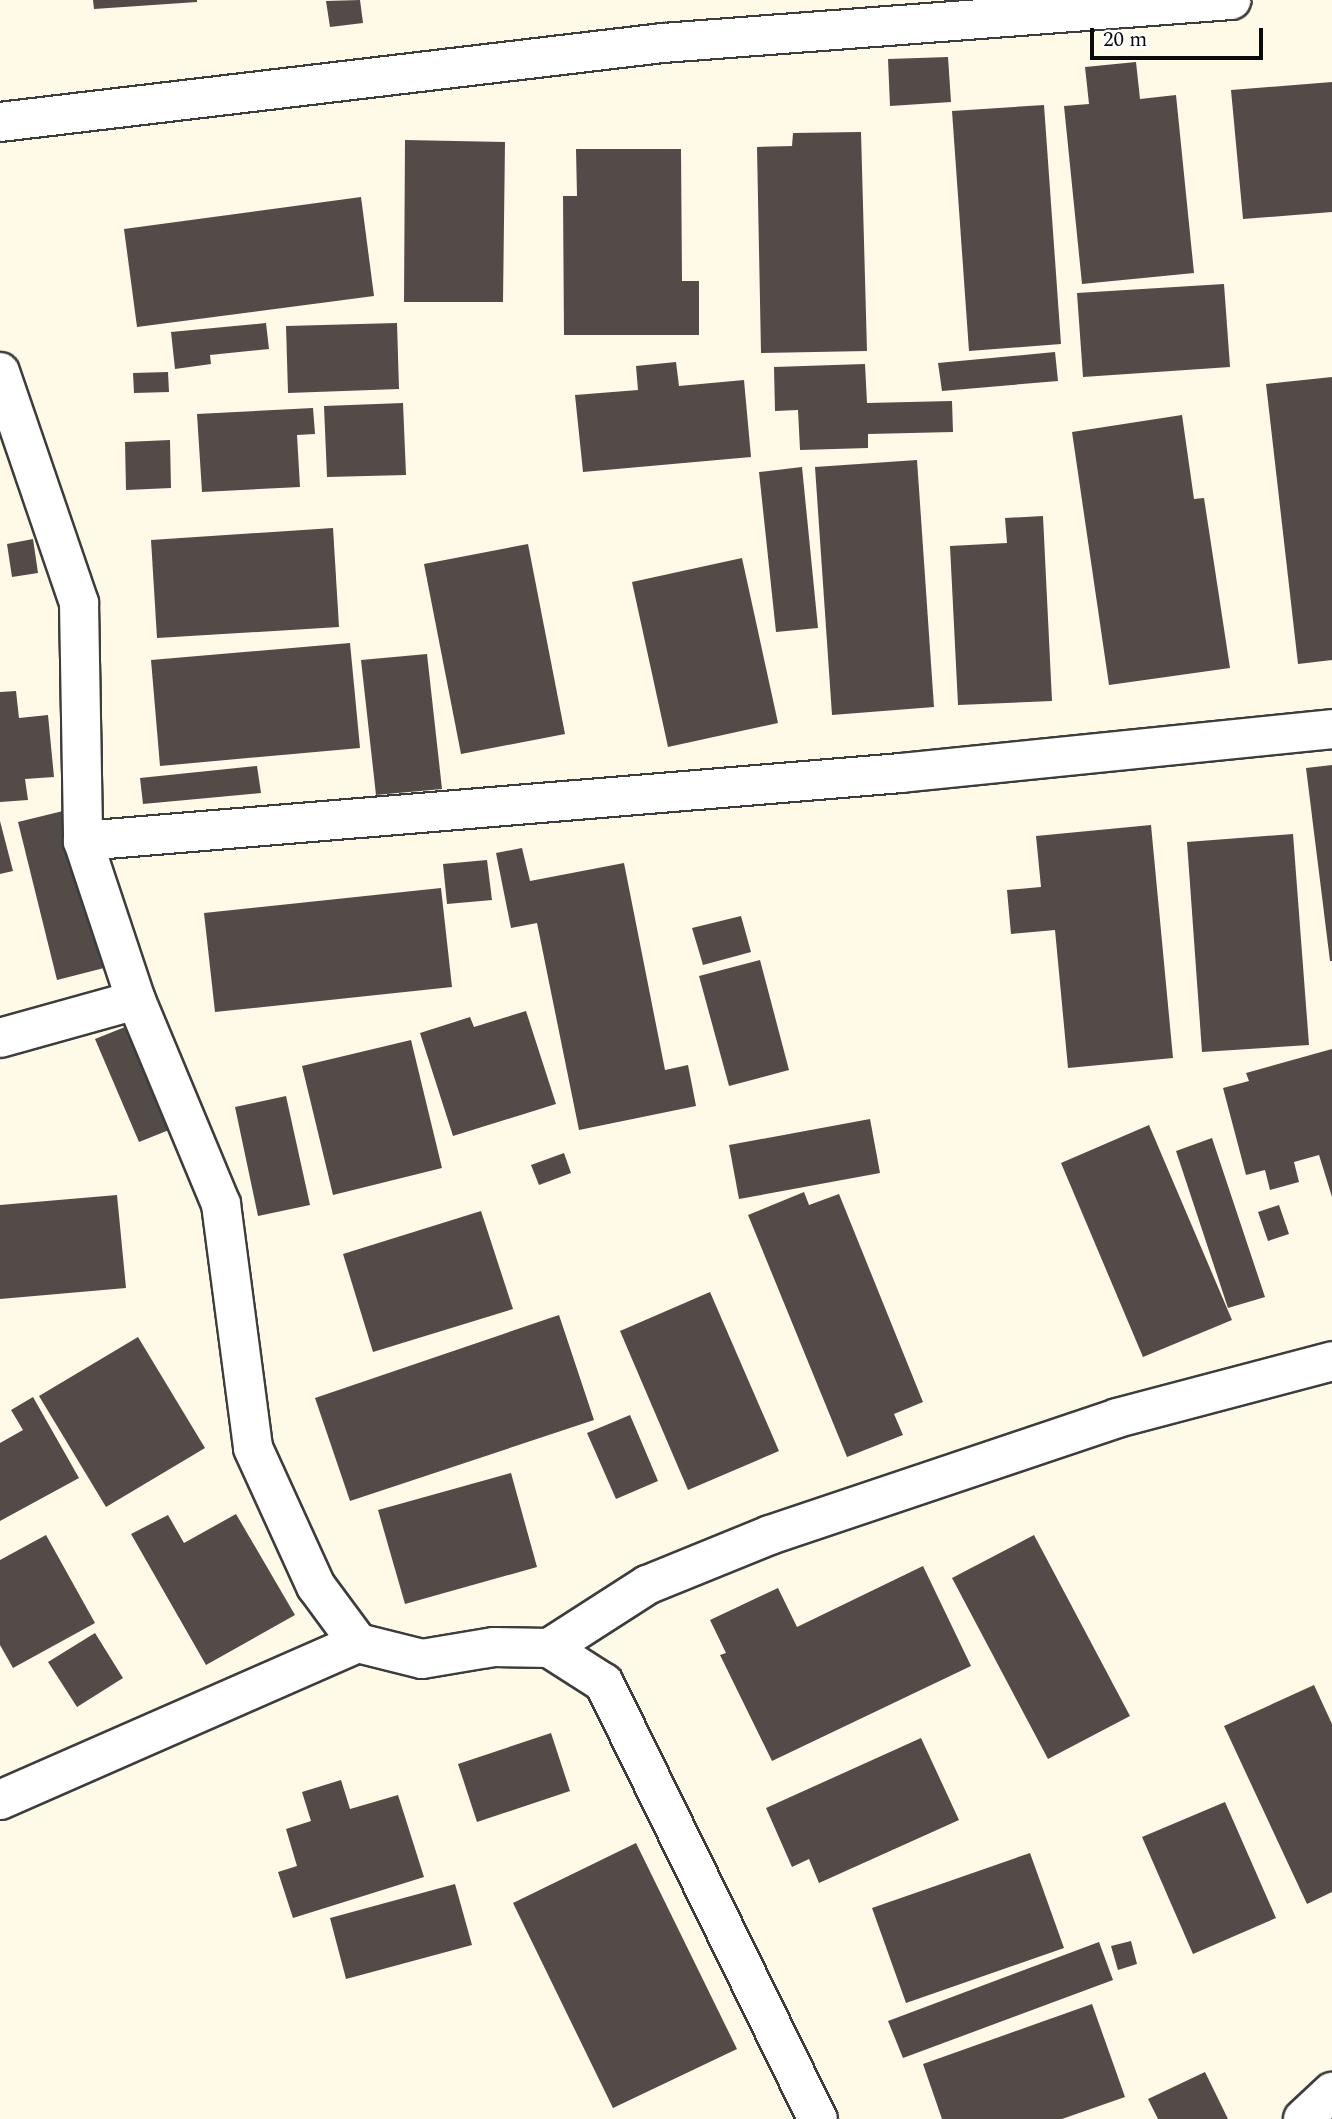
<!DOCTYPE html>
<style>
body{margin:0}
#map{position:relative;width:1332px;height:2119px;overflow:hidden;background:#fff9e8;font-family:Spectral,serif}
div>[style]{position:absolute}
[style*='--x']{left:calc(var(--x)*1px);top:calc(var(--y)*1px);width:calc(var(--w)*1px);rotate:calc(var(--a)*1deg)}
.building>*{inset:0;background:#534b47}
.roads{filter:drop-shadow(2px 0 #3d3d3d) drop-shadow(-2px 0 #3d3d3d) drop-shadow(0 2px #3d3d3d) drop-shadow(0 -2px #3d3d3d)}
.minor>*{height:38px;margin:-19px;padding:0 19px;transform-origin:19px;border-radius:19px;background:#fff}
span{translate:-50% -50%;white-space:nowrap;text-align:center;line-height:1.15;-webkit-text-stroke:7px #fff;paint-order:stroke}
.scale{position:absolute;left:1090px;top:28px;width:173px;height:32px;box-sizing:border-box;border:4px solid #0a0a0a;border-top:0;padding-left:9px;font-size:21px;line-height:24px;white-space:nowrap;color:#0a0a0a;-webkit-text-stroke:5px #fff;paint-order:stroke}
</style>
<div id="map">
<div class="building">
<div style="clip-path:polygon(93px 0,197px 0,197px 2px,94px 9px)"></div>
<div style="clip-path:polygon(360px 0,363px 23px,330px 27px,326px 1px)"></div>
<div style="clip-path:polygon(948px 57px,951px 102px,890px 106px,888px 59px)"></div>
<div style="clip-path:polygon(1136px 62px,1140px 99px,1176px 95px,1194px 273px,1082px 284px,1064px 106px,1089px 104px,1085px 67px)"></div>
<div style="clip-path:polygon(1332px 82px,1332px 212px,1243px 219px,1231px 90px)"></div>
<div style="clip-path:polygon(1044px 105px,1061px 344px,969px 351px,952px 111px)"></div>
<div style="clip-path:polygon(861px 132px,867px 351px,761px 353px,757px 147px,792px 146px,793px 133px)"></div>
<div style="clip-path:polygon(405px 140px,505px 142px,503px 302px,404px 302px)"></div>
<div style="clip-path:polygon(576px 149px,681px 149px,682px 281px,699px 281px,699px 335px,564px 335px,563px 196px,577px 196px)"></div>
<div style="clip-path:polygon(361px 197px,374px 296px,137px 327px,124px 229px)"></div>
<div style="clip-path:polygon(1224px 284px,1230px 367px,1083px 377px,1077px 293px)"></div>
<div style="clip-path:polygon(266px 323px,269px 349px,210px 355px,211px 364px,175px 369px,171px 332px)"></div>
<div style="clip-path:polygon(397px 323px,399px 389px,288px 393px,286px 326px)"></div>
<div style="clip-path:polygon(1055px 352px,1058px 381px,942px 391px,938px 363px)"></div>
<div style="clip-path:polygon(676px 362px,679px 386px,744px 380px,751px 457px,583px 472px,575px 395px,638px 390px,636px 366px)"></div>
<div style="clip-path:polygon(865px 364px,867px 403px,952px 401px,953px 432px,868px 434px,868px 448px,800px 450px,798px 410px,775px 411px,774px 367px)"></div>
<div style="clip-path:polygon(168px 372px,169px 392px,134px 393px,133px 373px)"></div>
<div style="clip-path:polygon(1332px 377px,1332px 660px,1298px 664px,1266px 384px)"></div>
<div style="clip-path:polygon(403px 403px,406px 475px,327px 477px,324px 406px)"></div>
<div style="clip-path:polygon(313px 408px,315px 434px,297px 435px,300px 487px,202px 492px,197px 414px)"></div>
<div style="clip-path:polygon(1182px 415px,1194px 499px,1204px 498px,1230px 668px,1109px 685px,1072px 432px)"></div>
<div style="clip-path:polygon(170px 440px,171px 488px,126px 490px,125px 442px)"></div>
<div style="clip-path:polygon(917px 460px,934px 707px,832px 715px,815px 467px)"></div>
<div style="clip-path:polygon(802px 467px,818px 628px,776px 632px,759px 472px)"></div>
<div style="clip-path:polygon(1043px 516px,1052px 701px,958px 705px,950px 546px,1007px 543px,1005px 518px)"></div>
<div style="clip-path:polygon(333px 528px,339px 627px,157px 638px,151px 540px)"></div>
<div style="clip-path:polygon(33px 539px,38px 573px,12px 577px,7px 544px)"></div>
<div style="clip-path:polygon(528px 544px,565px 734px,461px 754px,424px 564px)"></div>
<div style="clip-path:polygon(742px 558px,778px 723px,668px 747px,632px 582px)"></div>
<div style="clip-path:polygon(350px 643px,360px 748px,160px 766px,151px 660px)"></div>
<div style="clip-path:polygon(427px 654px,442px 789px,376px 795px,361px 660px)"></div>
<div style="clip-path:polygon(16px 691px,19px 718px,48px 715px,54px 777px,25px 779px,28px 800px,0 802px,0 692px)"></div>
<div style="clip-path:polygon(1332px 765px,1332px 961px,1330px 961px,1306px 768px)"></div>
<div style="clip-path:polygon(257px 766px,261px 793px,143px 804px,140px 778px)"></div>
<div style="clip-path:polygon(67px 810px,104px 968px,57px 980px,18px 822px)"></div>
<div style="clip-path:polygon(0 821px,13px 871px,0 874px)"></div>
<div style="clip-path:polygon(1151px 825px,1173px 1058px,1068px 1068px,1055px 930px,1011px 934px,1007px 890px,1041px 887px,1036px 836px)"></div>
<div style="clip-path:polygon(1293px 834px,1309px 1045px,1202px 1052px,1187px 842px)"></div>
<div style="clip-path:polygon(522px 848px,530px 881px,624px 863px,665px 1070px,688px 1065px,696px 1106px,579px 1130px,537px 923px,511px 928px,496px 853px)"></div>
<div style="clip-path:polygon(487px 860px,492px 900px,447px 904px,443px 864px)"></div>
<div style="clip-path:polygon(441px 888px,452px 987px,215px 1012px,204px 913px)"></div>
<div style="clip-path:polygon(741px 916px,751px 952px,703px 965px,692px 928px)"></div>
<div style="clip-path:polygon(760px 960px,789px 1070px,729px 1086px,699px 976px)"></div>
<div style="clip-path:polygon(526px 1011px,556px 1104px,453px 1136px,420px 1033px,470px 1017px,474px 1027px)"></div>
<div style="clip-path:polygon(130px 1025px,174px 1128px,139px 1142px,95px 1039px)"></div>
<div style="clip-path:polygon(411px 1040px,442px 1168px,333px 1195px,302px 1066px)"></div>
<div style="clip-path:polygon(1332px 1049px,1332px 1197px,1319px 1155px,1294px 1162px,1299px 1182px,1270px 1190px,1265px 1170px,1246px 1175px,1223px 1088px,1249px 1081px,1246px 1073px)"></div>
<div style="clip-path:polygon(286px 1096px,310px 1205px,258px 1216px,235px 1107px)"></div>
<div style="clip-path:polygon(870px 1119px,880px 1173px,739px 1199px,729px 1145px)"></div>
<div style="clip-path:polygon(1149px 1125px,1232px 1320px,1143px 1357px,1061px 1163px)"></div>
<div style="clip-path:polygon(1212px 1138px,1265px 1297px,1228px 1308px,1176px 1151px)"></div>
<div style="clip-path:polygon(564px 1153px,571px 1173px,539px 1185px,531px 1165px)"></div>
<div style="clip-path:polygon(804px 1192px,809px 1205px,839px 1194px,923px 1402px,894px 1414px,903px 1435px,847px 1457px,748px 1215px)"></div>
<div style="clip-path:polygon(117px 1195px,126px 1288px,0 1299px,0 1205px)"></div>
<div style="clip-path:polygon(1279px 1205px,1289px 1234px,1268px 1241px,1258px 1212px)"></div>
<div style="clip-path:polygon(481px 1211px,513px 1309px,373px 1352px,343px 1254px)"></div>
<div style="clip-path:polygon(710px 1292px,779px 1451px,688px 1490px,620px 1331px)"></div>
<div style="clip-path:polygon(559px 1315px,594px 1420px,350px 1501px,315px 1398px)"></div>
<div style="clip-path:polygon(138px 1337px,205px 1448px,106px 1507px,39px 1396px)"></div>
<div style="clip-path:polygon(33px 1397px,79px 1478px,0 1521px,0 1443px,23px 1430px,11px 1410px)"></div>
<div style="clip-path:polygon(630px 1415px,658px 1481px,616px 1499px,587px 1433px)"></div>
<div style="clip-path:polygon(511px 1473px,537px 1567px,405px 1604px,378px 1510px)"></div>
<div style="clip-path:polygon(236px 1514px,295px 1615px,206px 1665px,131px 1534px,168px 1515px,184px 1543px)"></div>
<div style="clip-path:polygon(46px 1535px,95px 1623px,13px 1668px,0 1645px,0 1560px)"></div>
<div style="clip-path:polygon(1034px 1535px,1130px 1716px,1048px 1759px,952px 1578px)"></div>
<div style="clip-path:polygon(923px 1566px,971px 1666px,772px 1761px,720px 1655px,726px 1653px,710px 1620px,778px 1588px,797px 1627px)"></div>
<div style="clip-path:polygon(95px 1633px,123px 1678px,77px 1707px,48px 1662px)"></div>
<div style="clip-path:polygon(1314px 1685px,1332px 1724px,1332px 1892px,1307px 1904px,1224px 1726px)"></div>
<div style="clip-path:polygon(551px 1733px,570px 1791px,477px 1822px,458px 1764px)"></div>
<div style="clip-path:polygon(921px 1738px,959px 1820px,819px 1883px,809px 1859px,792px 1867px,766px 1808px)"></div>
<div style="clip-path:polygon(341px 1780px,350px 1809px,398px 1795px,424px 1877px,293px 1918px,278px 1872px,297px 1866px,286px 1829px,311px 1821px,302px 1792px)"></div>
<div style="clip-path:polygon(1225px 1802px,1276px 1918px,1193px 1954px,1142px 1837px)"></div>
<div style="clip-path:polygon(636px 1843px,737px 2049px,613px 2108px,513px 1903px)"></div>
<div style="clip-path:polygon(1030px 1853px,1064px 1948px,906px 2003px,872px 1908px)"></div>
<div style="clip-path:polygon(455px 1884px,472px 1945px,346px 1979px,330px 1918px)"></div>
<div style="clip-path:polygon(1131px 1941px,1137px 1964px,1118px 1970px,1111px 1946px)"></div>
<div style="clip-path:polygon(1099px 1942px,1113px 1980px,903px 2058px,888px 2021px)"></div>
<div style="clip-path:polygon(1092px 2004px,1125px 2097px,1062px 2119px,942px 2119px,923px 2064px)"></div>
<div style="clip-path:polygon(1205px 2072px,1228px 2119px,1158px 2119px,1148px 2099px)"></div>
</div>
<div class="roads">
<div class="minor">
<div style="--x:0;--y:122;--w:668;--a:-6.8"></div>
<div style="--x:663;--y:43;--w:570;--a:-4.33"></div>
<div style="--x:0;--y:372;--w:244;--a:71.1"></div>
<div style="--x:79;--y:603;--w:238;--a:89"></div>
<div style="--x:83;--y:841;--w:168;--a:71.6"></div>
<div style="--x:136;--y:1000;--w:221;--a:67.4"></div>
<div style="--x:221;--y:1204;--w:246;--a:82.5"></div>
<div style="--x:253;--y:1448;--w:152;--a:65.5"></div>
<div style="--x:316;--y:1586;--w:71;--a:53.6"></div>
<div style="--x:83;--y:841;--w:821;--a:-4.75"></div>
<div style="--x:901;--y:773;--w:433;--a:-5.8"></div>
<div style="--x:0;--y:1038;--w:141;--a:-15.6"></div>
<div style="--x:549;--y:1648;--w:117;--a:-32.7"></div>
<div style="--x:647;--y:1585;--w:133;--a:-22.1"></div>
<div style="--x:770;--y:1535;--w:366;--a:-18.6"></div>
<div style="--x:1117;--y:1418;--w:222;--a:-14.8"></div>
<div style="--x:0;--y:1800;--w:391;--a:-23.7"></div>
<div style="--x:358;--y:1643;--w:66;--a:14"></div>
<div style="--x:422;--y:1659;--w:73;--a:-9.5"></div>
<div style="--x:494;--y:1647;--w:55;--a:1"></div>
<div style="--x:549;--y:1648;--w:65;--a:32.5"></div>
<div style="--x:604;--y:1683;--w:486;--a:63.9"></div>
<div style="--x:1303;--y:2119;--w:40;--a:-43"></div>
</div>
</div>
<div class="scale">20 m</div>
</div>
